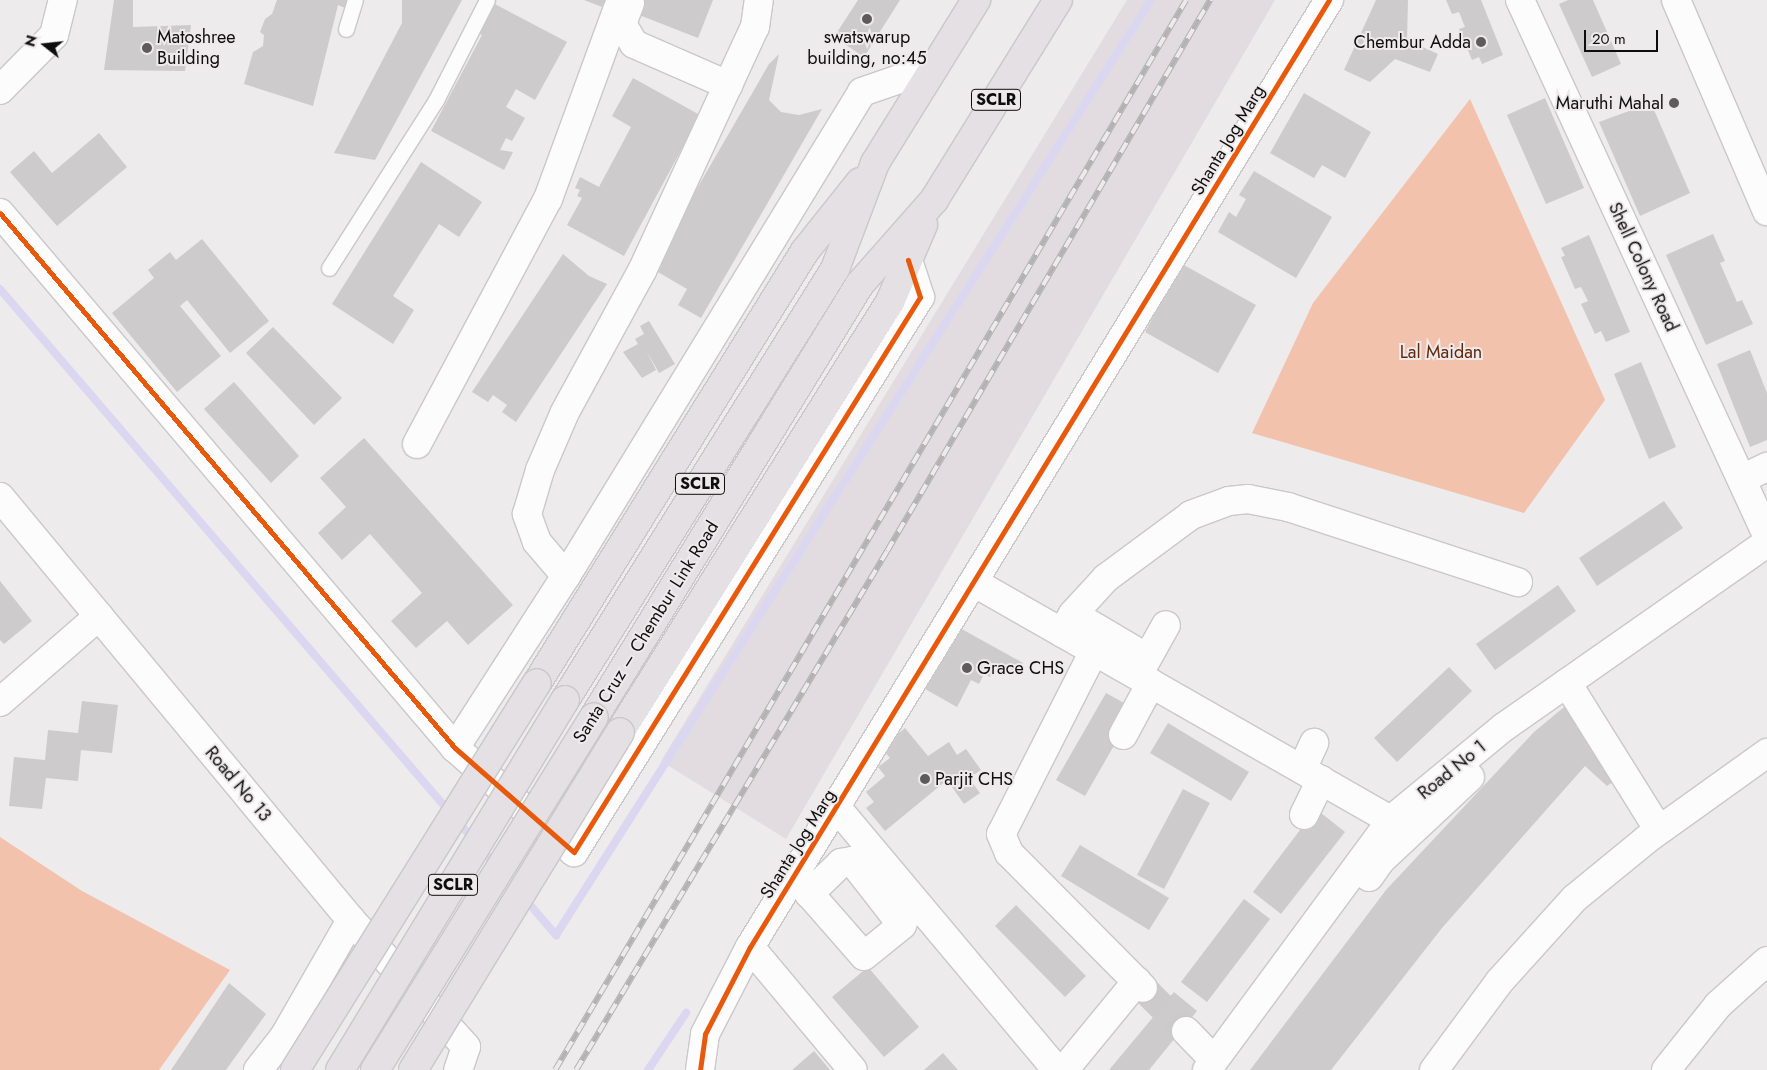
<!DOCTYPE html>
<meta charset="utf-8">
<style>
body{margin:0}
#map{position:relative;width:1767px;height:1070px;overflow:hidden;background:#edebec;font-family:Jost,sans-serif}
div>[style]{position:absolute}
[style*='--x']{left:calc(var(--x)*1px);top:calc(var(--y)*1px);width:calc(var(--w)*1px);rotate:calc(var(--a)*1deg)}
.built>*{inset:0;background:#e2dbdf}
.green>*{inset:0;background:#f2c2ad}
.stream>*{height:8px;margin:-4px;padding:0 4px;transform-origin:4px;border-radius:4px;background:#dbd7f1}
.building>*{inset:0;background:#cdcbcb}
.minor-tunnel>*{height:28px;margin-top:-14px;transform-origin:0;background:repeating-linear-gradient(90deg,#cccacb 0 28px,transparent 0 42px)}
.roads{filter:drop-shadow(1px 0 #cac8c9) drop-shadow(-1px 0 #cac8c9) drop-shadow(0 1px #cac8c9) drop-shadow(0 -1px #cac8c9)}
.service>*{height:15px;margin:-7.5px;padding:0 7.5px;transform-origin:7.5px;border-radius:7.5px;background:#fcfcfc}
.minor>*{height:28px;margin:-14px;padding:0 14px;transform-origin:14px;border-radius:14px;background:#fcfcfc}
.tertiary>*{height:28px;margin:-14px;padding:0 14px;transform-origin:14px;border-radius:14px;background:#fcfcfc}
.trunk>*{height:28px;margin:-14px;padding:0 14px;transform-origin:14px;border-radius:14px;background:#e4e0e4}
.rail>*{height:5.5px;margin-top:-2.75px;transform-origin:0;background:repeating-linear-gradient(90deg,#eeeaec 0 11px,#b3b3b3 0 22px);box-sizing:border-box;border-block:1px solid #b3b3b3}
.bridges{filter:drop-shadow(1px 0 #c9c8c8) drop-shadow(-1px 0 #c9c8c8) drop-shadow(0 1px #c9c8c8) drop-shadow(0 -1px #c9c8c8)}
.trunk-bridge>*{height:28px;margin:-14px;padding:0 14px;transform-origin:14px;border-radius:14px;background:#e4e0e4}
.cycleway>*{height:5px;margin:-2.5px;padding:0 2.5px;transform-origin:2.5px;border-radius:2.5px;background:#e8590c}
.dots>*{width:14px;height:14px;translate:-50% -50%;box-sizing:border-box;border:2px solid #eeeaec;border-radius:50%}
span{translate:-50% -50%;white-space:nowrap;text-align:center;line-height:1.15;-webkit-text-stroke:4px #eeeaec;paint-order:stroke}
.shield-label span{padding:1px 4px;background:#eeeaec;border:1px solid;border-radius:4px;-webkit-text-stroke-width:0}
.shield-label{font-size:16px;color:#0f0e0e;font-weight:700}
.poi-label{font-size:18px;color:#0f0e0e}
.left{translate:0 -50%;text-align:left}
.right{translate:-100% -50%;text-align:right}
.street-label{font-size:18px;color:#0f0e0e}
.park-label{font-size:18px;color:#62280a}
.north{position:absolute;left:20px;top:20px;width:50px;height:50px;-webkit-text-stroke:4px #eeeaec;paint-order:stroke;rotate:286deg;font-size:14px;font-weight:700;line-height:20px;text-align:center;color:#0f0e0e}
.north::after{content:'';display:block;margin:auto;width:18px;height:22px;background:#0f0e0e;clip-path:polygon(50% 0,100% 100%,50% 72%,0 100%)}
.scale{position:absolute;left:1584px;top:30px;width:74px;height:22px;box-sizing:border-box;border:2px solid #0f0e0e;border-top:0;padding-left:6px;font-size:15px;line-height:18px;white-space:nowrap;color:#0f0e0e;-webkit-text-stroke:4px #eeeaec;paint-order:stroke}
</style>
<div id="map">
<div class="built">
<div style="clip-path:polygon(1127px 0,1275px 0,786px 839px,661px 761px)"></div>
</div>
<div class="green">
<div style="clip-path:polygon(1470px 99px,1605px 400px,1524px 513px,1252px 433px,1313px 303px)"></div>
<div style="clip-path:polygon(0 837px,82px 891px,230px 970px,159px 1070px,0 1070px)"></div>
</div>
<div class="stream">
<div style="--x:0;--y:289;--w:761;--a:49.32"></div>
<div style="--x:525;--y:899;--w:48;--a:49.3"></div>
<div style="--x:556;--y:935;--w:1108;--a:-57.53"></div>
<div style="--x:648;--y:1070;--w:69;--a:-56.3"></div>
</div>
<div class="building">
<div style="clip-path:polygon(114px 0,133px 0,133px 27px,191px 25px,185px 71px,104px 70px)"></div>
<div style="clip-path:polygon(277px 0,348px 0,345px 8px,338px 5px,313px 106px,244px 84px,253px 52px,263px 46px,264px 35px,260px 32px,265px 19px,272px 14px)"></div>
<div style="clip-path:polygon(402px 0,462px 0,375px 160px,334px 153px,402px 23px)"></div>
<div style="clip-path:polygon(584px 0,605px 0,602px 7px)"></div>
<div style="clip-path:polygon(639px 0,713px 0,698px 38px,634px 13px)"></div>
<div style="clip-path:polygon(858px 0,900px 0,864px 57px,834px 37px)"></div>
<div style="clip-path:polygon(1376px 0,1408px 0,1407px 40px,1438px 54px,1430px 72px,1395px 59px,1370px 82px,1344px 70px)"></div>
<div style="clip-path:polygon(1446px 0,1481px 0,1503px 55px,1482px 64px,1479px 57px,1472px 60px,1459px 29px,1465px 27px,1459px 12px,1452px 14px)"></div>
<div style="clip-path:polygon(1568px 0,1593px 0,1621px 64px,1592px 77px,1559px 4px)"></div>
<div style="clip-path:polygon(491px 2px,567px 42px,535px 100px,516px 89px,506px 107px,525px 118px,512px 141px,506px 138px,500px 150px,513px 152px,504px 170px,431px 131px,482px 35px,475px 32px)"></div>
<div style="clip-path:polygon(779px 54px,769px 100px,781px 112px,799px 115px,822px 109px,701px 318px,678px 305px,687px 289px,658px 272px,662px 265px,655px 261px,769px 64px)"></div>
<div style="clip-path:polygon(633px 78px,700px 115px,624px 256px,567px 225px,582px 198px,577px 196px,580px 190px,575px 188px,580px 177px,599px 187px,631px 127px,612px 116px)"></div>
<div style="clip-path:polygon(1304px 93px,1371px 132px,1345px 178px,1322px 165px,1314px 178px,1270px 153px)"></div>
<div style="clip-path:polygon(1545px 98px,1584px 188px,1546px 204px,1507px 115px)"></div>
<div style="clip-path:polygon(1651px 103px,1690px 193px,1640px 216px,1599px 122px)"></div>
<div style="clip-path:polygon(99px 133px,127px 167px,57px 226px,10px 172px,34px 151px,52px 173px)"></div>
<div style="clip-path:polygon(421px 162px,482px 202px,459px 237px,439px 224px,393px 296px,414px 310px,393px 344px,332px 304px)"></div>
<div style="clip-path:polygon(1254px 171px,1332px 217px,1296px 278px,1218px 232px,1229px 212px,1236px 217px,1246px 199px,1239px 195px)"></div>
<div style="clip-path:polygon(1713px 234px,1725px 261px,1720px 263px,1737px 302px,1742px 300px,1753px 324px,1706px 345px,1666px 255px)"></div>
<div style="clip-path:polygon(1589px 235px,1630px 332px,1606px 342px,1601px 331px,1595px 334px,1581px 304px,1588px 301px,1581px 287px,1575px 289px,1561px 257px,1565px 256px,1561px 248px)"></div>
<div style="clip-path:polygon(202px 239px,269px 321px,230px 353px,187px 300px,180px 306px,221px 356px,177px 392px,112px 313px,154px 278px,148px 270px,170px 252px,176px 260px)"></div>
<div style="clip-path:polygon(563px 254px,589px 276px,607px 284px,516px 422px,502px 412px,507px 405px,493px 395px,488px 402px,472px 392px)"></div>
<div style="clip-path:polygon(1182px 264px,1256px 305px,1218px 373px,1145px 332px)"></div>
<div style="clip-path:polygon(649px 321px,675px 364px,659px 373px,646px 350px,656px 370px,642px 378px,623px 352px,638px 344px,635px 339px,644px 334px,640px 326px)"></div>
<div style="clip-path:polygon(273px 327px,342px 398px,314px 425px,246px 353px)"></div>
<div style="clip-path:polygon(1750px 350px,1767px 393px,1767px 440px,1750px 447px,1717px 364px)"></div>
<div style="clip-path:polygon(1641px 362px,1676px 447px,1649px 459px,1614px 374px)"></div>
<div style="clip-path:polygon(234px 382px,299px 456px,271px 483px,204px 409px)"></div>
<div style="clip-path:polygon(364px 438px,513px 605px,468px 645px,447px 621px,416px 648px,391px 621px,422px 593px,370px 534px,342px 560px,318px 533px,346px 507px,320px 478px)"></div>
<div style="clip-path:polygon(1664px 501px,1683px 528px,1597px 586px,1579px 558px)"></div>
<div style="clip-path:polygon(0 581px,32px 621px,4px 644px,0 640px)"></div>
<div style="clip-path:polygon(1558px 585px,1576px 611px,1495px 670px,1476px 644px)"></div>
<div style="clip-path:polygon(958px 627px,1023px 663px,1014px 670px,999px 667px,990px 677px,984px 674px,979px 684px,971px 680px,957px 707px,925px 689px)"></div>
<div style="clip-path:polygon(1449px 667px,1472px 691px,1397px 762px,1374px 738px)"></div>
<div style="clip-path:polygon(1106px 693px,1135px 709px,1085px 796px,1056px 780px)"></div>
<div style="clip-path:polygon(82px 701px,118px 705px,112px 753px,81px 750px,78px 781px,46px 778px,42px 809px,9px 806px,14px 757px,45px 760px,48px 730px,78px 733px)"></div>
<div style="clip-path:polygon(1569px 703px,1583px 718px,1576px 727px,1622px 775px,1607px 786px,1585px 766px,1442px 928px,1331px 1070px,1250px 1070px,1386px 890px,1534px 732px)"></div>
<div style="clip-path:polygon(1168px 723px,1249px 772px,1231px 801px,1150px 753px)"></div>
<div style="clip-path:polygon(905px 728px,928px 756px,949px 742px,957px 755px,966px 749px,981px 770px,969px 778px,980px 793px,964px 804px,947px 780px,885px 831px,866px 808px,874px 802px,866px 792px,885px 776px,878px 767px,890px 758px,881px 748px)"></div>
<div style="clip-path:polygon(1183px 789px,1210px 803px,1164px 889px,1137px 875px)"></div>
<div style="clip-path:polygon(1316px 809px,1345px 832px,1281px 914px,1253px 892px)"></div>
<div style="clip-path:polygon(1080px 845px,1169px 898px,1149px 930px,1061px 876px)"></div>
<div style="clip-path:polygon(1244px 899px,1270px 919px,1207px 1002px,1181px 982px)"></div>
<div style="clip-path:polygon(1016px 905px,1086px 976px,1065px 997px,995px 926px)"></div>
<div style="clip-path:polygon(868px 967px,919px 1027px,884px 1057px,832px 997px)"></div>
<div style="clip-path:polygon(229px 983px,266px 1014px,226px 1070px,171px 1070px)"></div>
<div style="clip-path:polygon(1174px 992px,1197px 1011px,1149px 1070px,1109px 1070px)"></div>
<div style="clip-path:polygon(814px 1051px,830px 1070px,792px 1070px)"></div>
<div style="clip-path:polygon(943px 1053px,958px 1070px,924px 1070px)"></div>
</div>
<div class="minor-tunnel">
<div style="--x:1143;--y:988;--w:61;--a:45"></div>
</div>
<div class="roads">
<div class="service">
<div style="--x:346;--y:29;--w:30;--a:-73"></div>
<div style="--x:329;--y:268;--w:199;--a:-57.5"></div>
<div style="--x:436;--y:100;--w:112;--a:-63"></div>
</div>
<div class="minor">
<div style="--x:1676;--y:0;--w:230;--a:66.7"></div>
<div style="--x:630;--y:3;--w:22;--a:111"></div>
<div style="--x:622;--y:24;--w:23;--a:59"></div>
<div style="--x:634;--y:44;--w:103;--a:23.6"></div>
<div style="--x:0;--y:90;--w:77;--a:-45.5"></div>
<div style="--x:54;--y:35;--w:36;--a:-76"></div>
<div style="--x:0;--y:213;--w:702;--a:49.62"></div>
<div style="--x:455;--y:748;--w:158;--a:41.2"></div>
<div style="--x:574;--y:852;--w:654;--a:-58.06"></div>
<div style="--x:920;--y:297;--w:39;--a:-108"></div>
<div style="--x:417;--y:444;--w:278;--a:-61.9"></div>
<div style="--x:548;--y:199;--w:212;--a:-69.9"></div>
<div style="--x:1742;--y:479;--w:28;--a:-26"></div>
<div style="--x:0;--y:497;--w:550;--a:50.31"></div>
<div style="--x:351;--y:920;--w:171;--a:47.8"></div>
<div style="--x:466;--y:1047;--w:24;--a:109"></div>
<div style="--x:566;--y:576;--w:45;--a:-130.5"></div>
<div style="--x:537;--y:542;--w:30;--a:-110"></div>
<div style="--x:527;--y:514;--w:46;--a:-73.5"></div>
<div style="--x:540;--y:470;--w:63;--a:-66.7"></div>
<div style="--x:565;--y:412;--w:161;--a:-61.4"></div>
<div style="--x:642;--y:271;--w:269;--a:-65.2"></div>
<div style="--x:755;--y:27;--w:27;--a:-82"></div>
<div style="--x:975;--y:583;--w:479;--a:29.7"></div>
<div style="--x:1073;--y:614;--w:86;--a:30.7"></div>
<div style="--x:1062;--y:633;--w:22;--a:-60"></div>
<div style="--x:1073;--y:614;--w:49;--a:-47.5"></div>
<div style="--x:1106;--y:578;--w:106;--a:-36.5"></div>
<div style="--x:1191;--y:515;--w:40;--a:-20.2"></div>
<div style="--x:1229;--y:501;--w:19;--a:-6"></div>
<div style="--x:1248;--y:499;--w:41;--a:11.3"></div>
<div style="--x:1288;--y:507;--w:242;--a:18.1"></div>
<div style="--x:1094;--y:651;--w:205;--a:116.9"></div>
<div style="--x:1001;--y:834;--w:21;--a:67"></div>
<div style="--x:1009;--y:853;--w:190;--a:45.2"></div>
<div style="--x:1138;--y:675;--w:57;--a:-60.8"></div>
<div style="--x:1567;--y:683;--w:173;--a:58"></div>
<div style="--x:0;--y:702;--w:131;--a:-41"></div>
<div style="--x:1123;--y:735;--w:59;--a:-61.7"></div>
<div style="--x:455;--y:748;--w:205;--a:-57.2"></div>
<div style="--x:566;--y:576;--w:567;--a:-58.55"></div>
<div style="--x:862;--y:92;--w:76;--a:-19.1"></div>
<div style="--x:1302;--y:769;--w:29;--a:-65"></div>
<div style="--x:837;--y:808;--w:342;--a:50"></div>
<div style="--x:1304;--y:815;--w:39;--a:-64"></div>
<div style="--x:794;--y:876;--w:106;--a:48.8"></div>
<div style="--x:864;--y:956;--w:49;--a:-39.2"></div>
<div style="--x:902;--y:925;--w:11;--a:-68"></div>
<div style="--x:906;--y:915;--w:15;--a:-37"></div>
<div style="--x:1369;--y:877;--w:19;--a:-55"></div>
<div style="--x:1380;--y:861;--w:123;--a:-43"></div>
<div style="--x:809;--y:894;--w:45;--a:-44.1"></div>
<div style="--x:841;--y:863;--w:11;--a:-10"></div>
<div style="--x:852;--y:861;--w:81;--a:52"></div>
<div style="--x:750;--y:947;--w:160;--a:50.1"></div>
<div style="--x:1186;--y:1031;--w:40;--a:46"></div>
<div style="--x:258;--y:1070;--w:42;--a:-51.8"></div>
<div style="--x:284;--y:1037;--w:135;--a:-60.2"></div>
<div style="--x:1064;--y:1070;--w:115;--a:-50.6"></div>
<div style="--x:1207;--y:1070;--w:310;--a:-53.6"></div>
<div style="--x:1391;--y:820;--w:146;--a:-39.5"></div>
<div style="--x:1504;--y:727;--w:321;--a:-35"></div>
<div style="--x:1434;--y:1070;--w:109;--a:-53.5"></div>
<div style="--x:1499;--y:982;--w:113;--a:-47.9"></div>
<div style="--x:1575;--y:898;--w:93;--a:-39.3"></div>
<div style="--x:1647;--y:839;--w:148;--a:-35.6"></div>
<div style="--x:1666;--y:1070;--w:83;--a:-51.3"></div>
<div style="--x:1718;--y:1005;--w:66;--a:-41.9"></div>
</div>
<div class="tertiary">
<div style="--x:1520;--y:0;--w:589;--a:65.22"></div>
<div style="--x:700;--y:1070;--w:36;--a:-82"></div>
<div style="--x:705;--y:1034;--w:98;--a:-62.7"></div>
<div style="--x:750;--y:947;--w:1110;--a:-58.56"></div>
</div>
<div class="trunk">
<div style="--x:537;--y:683;--w:508;--a:-58.19"></div>
<div style="--x:805;--y:251;--w:88;--a:-51.4"></div>
<div style="--x:565;--y:700;--w:509;--a:-57.93"></div>
<div style="--x:835;--y:269;--w:113;--a:-69.3"></div>
<div style="--x:875;--y:163;--w:192;--a:-58.2"></div>
<div style="--x:594;--y:717;--w:508;--a:-58.44"></div>
<div style="--x:860;--y:284;--w:112;--a:-48.6"></div>
<div style="--x:934;--y:200;--w:235;--a:-58.2"></div>
<div style="--x:620;--y:732;--w:508;--a:-57.88"></div>
<div style="--x:890;--y:302;--w:84;--a:-66.8"></div>
</div>
</div>
<div class="rail">
<div style="--x:555;--y:1070;--w:1242;--a:-59.47"></div>
<div style="--x:576;--y:1070;--w:605;--a:-59.07"></div>
<div style="--x:887;--y:551;--w:639;--a:-59.62"></div>
</div>
<div class="bridges">
<div class="trunk-bridge">
<div style="--x:295;--y:1070;--w:456;--a:-58"></div>
<div style="--x:340;--y:1070;--w:433;--a:-58.7"></div>
<div style="--x:375;--y:1070;--w:415;--a:-58.2"></div>
<div style="--x:413;--y:1070;--w:396;--a:-58.5"></div>
</div>
</div>
<div class="cycleway">
<div style="--x:0;--y:213;--w:702;--a:49.62"></div>
<div style="--x:455;--y:748;--w:158;--a:41.2"></div>
<div style="--x:574;--y:852;--w:654;--a:-58.06"></div>
<div style="--x:920;--y:297;--w:39;--a:-108"></div>
<div style="--x:700;--y:1070;--w:36;--a:-82"></div>
<div style="--x:705;--y:1034;--w:98;--a:-62.7"></div>
<div style="--x:750;--y:947;--w:1110;--a:-58.56"></div>
</div>
<div class="dots">
<div style="left:867px;top:19px;background:#5d5b5c"></div>
<div style="left:1481px;top:42px;background:#5d5b5c"></div>
<div style="left:147px;top:48px;background:#5d5b5c"></div>
<div style="left:1674px;top:103px;background:#5d5b5c"></div>
<div style="left:967px;top:668px;background:#5d5b5c"></div>
<div style="left:925px;top:779px;background:#5d5b5c"></div>
</div>
<div class="shield-label">
<span style="left:996px;top:100px">SCLR</span>
<span style="left:700px;top:484px">SCLR</span>
<span style="left:453px;top:885px">SCLR</span>
</div>
<div class="poi-label">
<span class="left" style="left:157px;top:48px">Matoshree<br>Building</span>
<span style="left:867px;top:48px">swatswarup<br>building, no:45</span>
<span class="right" style="left:1471px;top:42px">Chembur Adda</span>
<span class="right" style="left:1664px;top:103px">Maruthi Mahal</span>
<span class="left" style="left:977px;top:668px">Grace CHS</span>
<span class="left" style="left:935px;top:779px">Parjit CHS</span>
</div>
<div class="street-label">
<span style="left:1228px;top:140px;rotate:-59deg">Shanta Jog Marg</span>
<span style="left:1643px;top:267px;rotate:65deg">Shell Colony Road</span>
<span style="left:646px;top:632px;rotate:-58deg">Santa Cruz – Chembur Link Road</span>
<span style="left:1452px;top:770px;rotate:-39deg">Road No 1</span>
<span style="left:238px;top:784px;rotate:50deg">Road No 13</span>
<span style="left:798px;top:844px;rotate:-58deg">Shanta Jog Marg</span>
</div>
<div class="park-label">
<span style="left:1441px;top:352px">Lal Maidan</span>
</div>
<div class="north">N</div>
<div class="scale">20 m</div>
</div>
